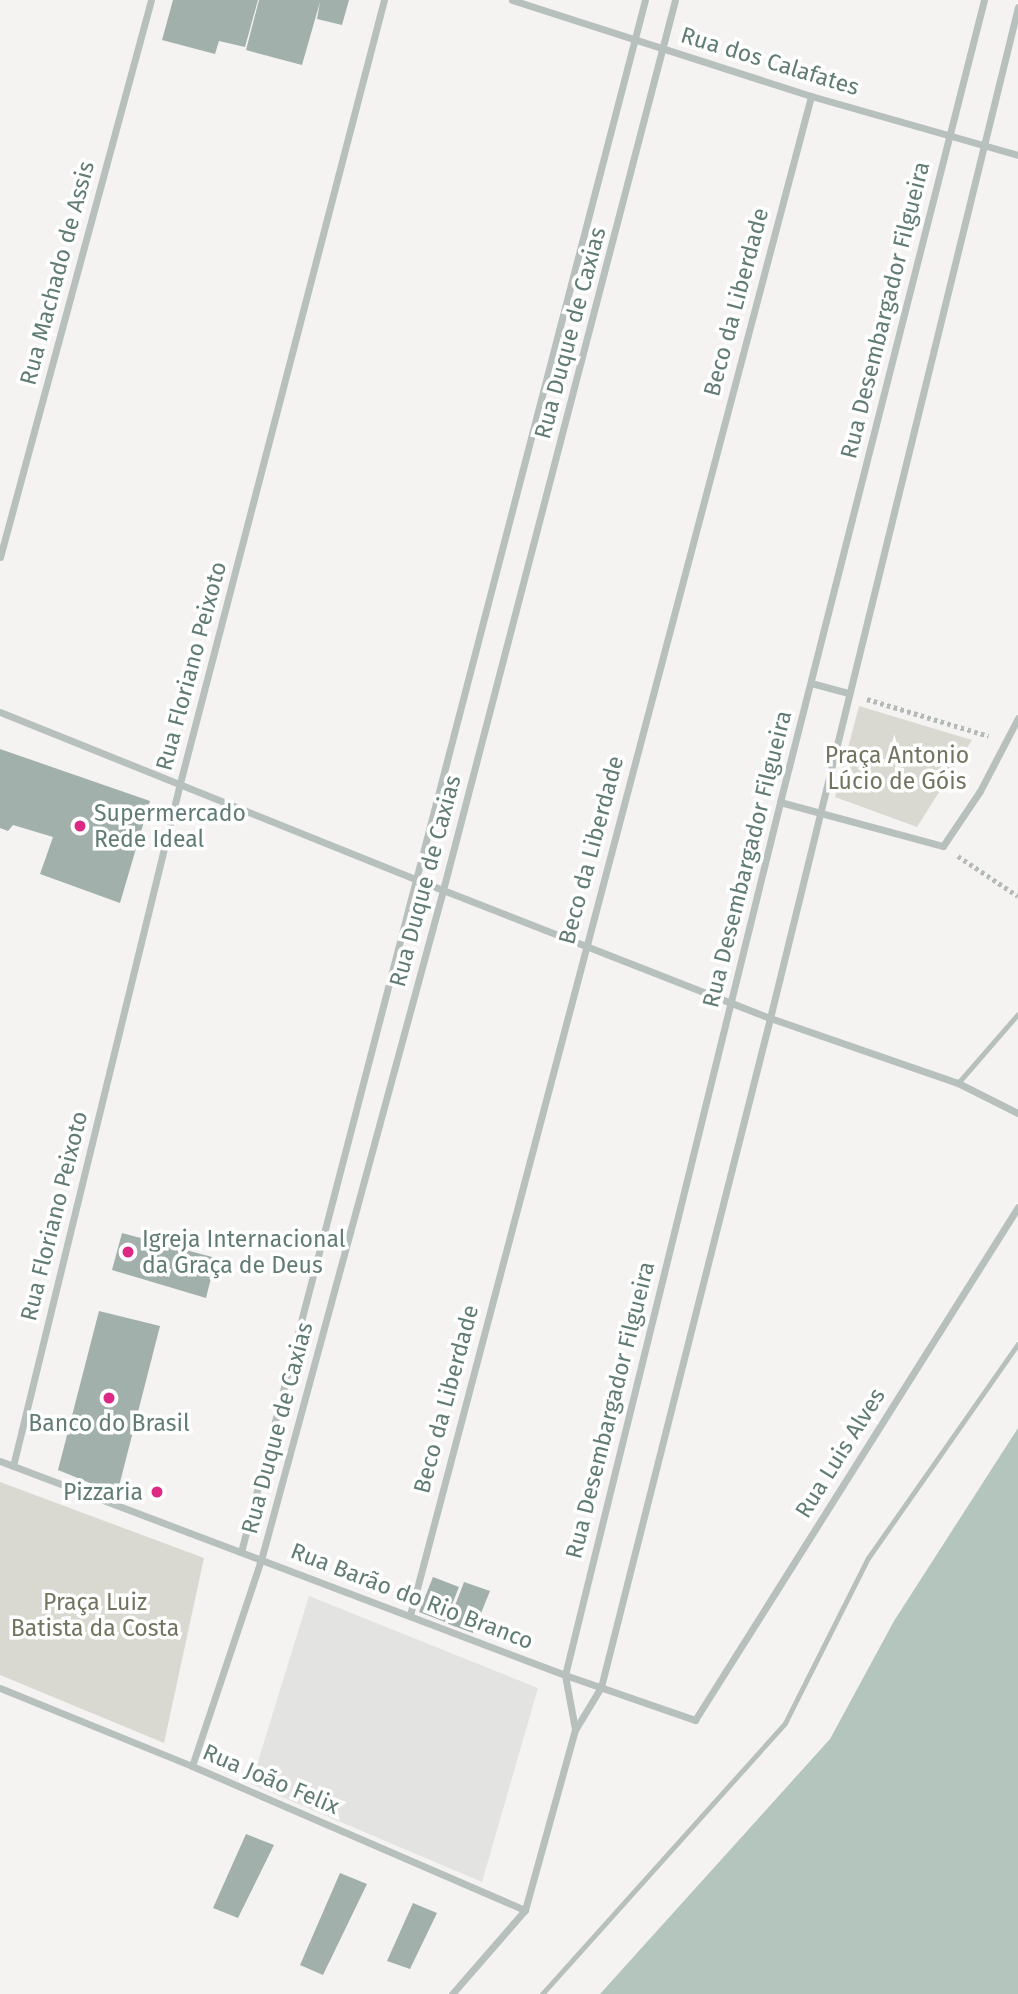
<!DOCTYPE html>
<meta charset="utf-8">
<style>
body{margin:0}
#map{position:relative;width:1018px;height:1994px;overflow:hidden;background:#f5f3f2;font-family:"Fira Sans",sans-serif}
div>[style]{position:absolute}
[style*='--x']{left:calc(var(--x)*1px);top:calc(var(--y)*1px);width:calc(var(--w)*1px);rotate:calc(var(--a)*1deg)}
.built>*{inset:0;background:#e3e4e2}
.green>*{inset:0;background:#dad9d1}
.water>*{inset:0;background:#b3c5bd}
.building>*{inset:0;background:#a1b0ab}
.path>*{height:4.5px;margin-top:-2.25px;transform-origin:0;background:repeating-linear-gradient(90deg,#b4bab8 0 3.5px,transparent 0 7px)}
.lane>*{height:5px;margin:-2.5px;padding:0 2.5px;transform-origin:2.5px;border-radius:2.5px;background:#b7c0bd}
.street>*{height:7px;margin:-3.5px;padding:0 3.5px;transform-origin:3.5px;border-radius:3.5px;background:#b7c0bd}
.dots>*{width:19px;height:19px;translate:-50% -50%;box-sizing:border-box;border:4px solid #fff;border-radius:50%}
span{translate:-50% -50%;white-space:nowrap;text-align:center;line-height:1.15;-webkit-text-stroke:7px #fff;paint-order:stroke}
.street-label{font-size:23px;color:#617c75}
.park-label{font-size:23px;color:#737460}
.poi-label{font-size:23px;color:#617c75}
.left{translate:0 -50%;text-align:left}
.right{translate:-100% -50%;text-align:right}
</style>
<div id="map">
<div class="built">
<div style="clip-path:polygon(309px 1596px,538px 1688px,482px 1882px,251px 1784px)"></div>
</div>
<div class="green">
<div style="clip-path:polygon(859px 706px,972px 740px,917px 827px,835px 797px)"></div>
<div style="clip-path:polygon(0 1482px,204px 1558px,164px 1743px,0 1675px)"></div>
</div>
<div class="water">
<div style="clip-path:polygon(1018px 1428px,1018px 1994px,600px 1994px,830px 1739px,894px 1621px)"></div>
</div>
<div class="building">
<div style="clip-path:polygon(173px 0,258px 0,245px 47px,219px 41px,215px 54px,162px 40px)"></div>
<div style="clip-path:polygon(259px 0,349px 0,342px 25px,317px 19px,320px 2px,302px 65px,246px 50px)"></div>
<div style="clip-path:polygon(0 749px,150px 801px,120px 903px,40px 874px,53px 837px,13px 825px,8px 831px,0 828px)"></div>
<div style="clip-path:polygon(122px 1233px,216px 1258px,206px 1298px,112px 1270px)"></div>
<div style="clip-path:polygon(99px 1311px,160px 1326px,117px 1494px,58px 1470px)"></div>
<div style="clip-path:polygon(433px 1577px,459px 1587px,445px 1622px,419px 1612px)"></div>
<div style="clip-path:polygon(464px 1582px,490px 1591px,473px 1633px,448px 1624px)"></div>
<div style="clip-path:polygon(246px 1834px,274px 1845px,238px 1918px,213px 1908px)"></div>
<div style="clip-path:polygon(340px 1873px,367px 1884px,323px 1975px,300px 1965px)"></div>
<div style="clip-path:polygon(413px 1903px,437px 1913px,410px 1969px,387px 1961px)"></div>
</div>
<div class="path">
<div style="--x:867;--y:699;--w:127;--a:16.9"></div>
<div style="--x:958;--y:856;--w:72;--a:33.7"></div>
</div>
<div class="lane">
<div style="--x:958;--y:1083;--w:91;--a:-49"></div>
<div style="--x:542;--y:1994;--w:364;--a:-48.1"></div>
<div style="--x:785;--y:1723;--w:185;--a:-63.3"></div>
<div style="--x:868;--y:1558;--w:261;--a:-55"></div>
</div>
<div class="street">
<div style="--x:512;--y:0;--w:314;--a:17.8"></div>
<div style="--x:811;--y:96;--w:215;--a:15.9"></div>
<div style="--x:0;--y:557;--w:577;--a:-74.83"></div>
<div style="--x:811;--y:683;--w:39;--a:15"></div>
<div style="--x:0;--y:712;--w:477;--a:21.9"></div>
<div style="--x:443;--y:890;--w:351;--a:21.4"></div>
<div style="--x:770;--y:1018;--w:199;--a:19.1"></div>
<div style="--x:958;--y:1083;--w:67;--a:26.6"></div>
<div style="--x:780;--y:802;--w:169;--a:15.1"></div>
<div style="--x:943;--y:846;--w:66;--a:-56.1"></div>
<div style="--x:980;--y:791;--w:82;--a:-62.5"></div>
<div style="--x:0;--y:1461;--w:604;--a:20.74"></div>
<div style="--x:565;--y:1675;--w:138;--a:19.1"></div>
<div style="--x:695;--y:1720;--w:606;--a:-57.8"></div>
<div style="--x:13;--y:1466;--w:703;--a:-76.26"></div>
<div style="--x:180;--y:783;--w:809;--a:-75.4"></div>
<div style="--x:241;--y:1552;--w:1604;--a:-75.41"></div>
<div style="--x:410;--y:1615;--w:1571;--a:-75.21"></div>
<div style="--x:0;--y:1688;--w:207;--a:22.1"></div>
<div style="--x:192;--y:1766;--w:363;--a:23.4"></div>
<div style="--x:575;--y:1729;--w:55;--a:-100.5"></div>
<div style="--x:565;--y:1675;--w:899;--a:-76.16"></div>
<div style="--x:780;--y:802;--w:828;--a:-75.73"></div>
<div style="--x:192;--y:1766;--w:217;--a:-71.5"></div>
<div style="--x:261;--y:1560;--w:694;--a:-74.8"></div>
<div style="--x:443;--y:890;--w:920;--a:-75.39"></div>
<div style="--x:452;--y:1994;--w:111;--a:-49"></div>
<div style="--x:525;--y:1910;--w:187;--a:-74.5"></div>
<div style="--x:575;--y:1730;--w:50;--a:-58.8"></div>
<div style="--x:601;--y:1687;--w:690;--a:-75.82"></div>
<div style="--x:770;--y:1018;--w:1041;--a:-76.22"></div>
</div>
<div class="dots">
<div style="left:80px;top:826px;background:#de2984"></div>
<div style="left:128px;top:1252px;background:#de2984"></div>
<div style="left:109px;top:1398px;background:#de2984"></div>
<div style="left:157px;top:1492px;background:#de2984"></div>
</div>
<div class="street-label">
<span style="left:770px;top:61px;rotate:17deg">Rua dos Calafates</span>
<span style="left:57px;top:273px;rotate:-75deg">Rua Machado de Assis</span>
<span style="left:736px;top:302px;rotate:-75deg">Beco da Liberdade</span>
<span style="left:885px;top:310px;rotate:-76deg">Rua Desembargador Filgueira</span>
<span style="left:570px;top:333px;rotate:-75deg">Rua Duque de Caxias</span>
<span style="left:191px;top:666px;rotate:-75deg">Rua Floriano Peixoto</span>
<span style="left:591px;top:850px;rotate:-75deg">Beco da Liberdade</span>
<span style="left:747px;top:859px;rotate:-76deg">Rua Desembargador Filgueira</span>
<span style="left:425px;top:881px;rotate:-75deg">Rua Duque de Caxias</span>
<span style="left:54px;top:1216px;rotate:-76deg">Rua Floriano Peixoto</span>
<span style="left:446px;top:1399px;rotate:-75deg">Beco da Liberdade</span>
<span style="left:610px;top:1410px;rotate:-76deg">Rua Desembargador Filgueira</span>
<span style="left:277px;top:1428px;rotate:-75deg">Rua Duque de Caxias</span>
<span style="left:840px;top:1453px;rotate:-58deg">Rua Luis Alves</span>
<span style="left:412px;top:1596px;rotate:21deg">Rua Barão do Rio Branco</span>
<span style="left:271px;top:1779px;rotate:23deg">Rua João Felix</span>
</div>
<div class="park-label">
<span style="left:897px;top:768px">Praça Antonio<br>Lúcio de Góis</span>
<span style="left:95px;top:1615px">Praça Luiz<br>Batista da Costa</span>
</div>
<div class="poi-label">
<span class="left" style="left:94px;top:826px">Supermercado<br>Rede Ideal</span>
<span class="left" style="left:142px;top:1252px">Igreja Internacional<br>da Graça de Deus</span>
<span style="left:109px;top:1423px">Banco do Brasil</span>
<span class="right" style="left:143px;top:1492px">Pizzaria</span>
</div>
</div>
